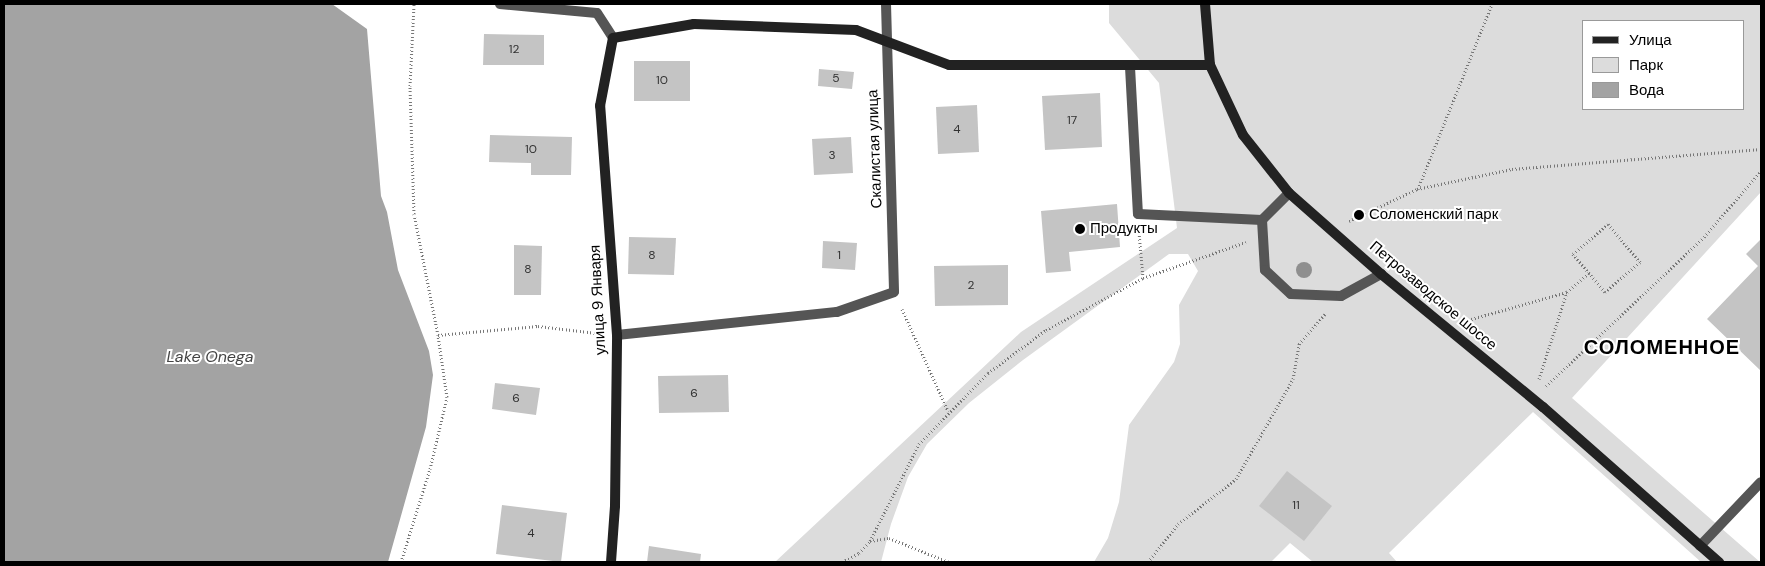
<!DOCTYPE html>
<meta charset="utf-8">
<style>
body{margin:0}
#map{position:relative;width:1765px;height:566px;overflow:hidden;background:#fff;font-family:"DM Sans",sans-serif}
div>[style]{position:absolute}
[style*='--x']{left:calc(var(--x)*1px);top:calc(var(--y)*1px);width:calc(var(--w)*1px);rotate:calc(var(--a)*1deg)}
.green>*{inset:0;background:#dcdcdc}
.water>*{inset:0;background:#a3a3a3}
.building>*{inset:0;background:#c4c4c4}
.path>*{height:3px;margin-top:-1.5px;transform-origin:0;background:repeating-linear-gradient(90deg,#777 0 1px,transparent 0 3.5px)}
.lane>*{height:10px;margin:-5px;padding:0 5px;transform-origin:5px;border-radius:5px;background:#555}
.street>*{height:10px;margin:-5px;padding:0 5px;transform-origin:5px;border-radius:5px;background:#555}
.secondary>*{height:10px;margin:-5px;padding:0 5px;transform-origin:5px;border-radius:5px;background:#222}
.trees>*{width:16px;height:16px;margin:-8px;border-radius:50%;background:#8f8f8f}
.dots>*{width:14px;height:14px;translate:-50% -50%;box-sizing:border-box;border:2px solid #fff;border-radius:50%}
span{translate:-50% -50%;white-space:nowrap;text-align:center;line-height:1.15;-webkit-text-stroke:4px #fff;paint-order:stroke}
.number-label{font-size:12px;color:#313131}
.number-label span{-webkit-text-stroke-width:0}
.street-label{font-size:15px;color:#000}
.poi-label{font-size:15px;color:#000}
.left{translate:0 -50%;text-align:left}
.water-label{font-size:16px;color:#444;font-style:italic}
.district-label{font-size:20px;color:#000;font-weight:700;letter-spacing:1px}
.frame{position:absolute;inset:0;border:5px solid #000;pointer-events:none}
.legend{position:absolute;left:1582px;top:20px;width:162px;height:90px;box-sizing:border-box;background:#fff;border:1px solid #999;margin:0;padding:6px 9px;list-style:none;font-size:15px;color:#000}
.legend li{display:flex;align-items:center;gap:10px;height:25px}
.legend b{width:25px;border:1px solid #999}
</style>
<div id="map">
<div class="green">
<div style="clip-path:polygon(evenodd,1109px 4px,1761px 4px,1761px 192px,1572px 398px,1760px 562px,1701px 562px,1533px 412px,1389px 553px,1397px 562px,1313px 562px,1290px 543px,1271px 562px,1094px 562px,1108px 538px,1119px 502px,1129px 425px,1174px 362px,1180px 344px,1179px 305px,1198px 271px,1188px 254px,1169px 254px,1023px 360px,969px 403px,927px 444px,908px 477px,891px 524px,881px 562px,775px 562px,1021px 332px,1177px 228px,1159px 83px,1109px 23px,1109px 4px,1584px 21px,1744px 21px,1744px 109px,1584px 109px,1584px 21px)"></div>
</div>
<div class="water">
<div style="clip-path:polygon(4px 4px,332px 4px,367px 29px,381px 196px,387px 212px,398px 270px,429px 351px,433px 375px,426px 427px,388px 562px,4px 562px)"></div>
</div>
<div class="building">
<div style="clip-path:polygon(484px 34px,544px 35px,544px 65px,483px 65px)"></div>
<div style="clip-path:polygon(634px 61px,690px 61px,690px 101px,634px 101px)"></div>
<div style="clip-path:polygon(819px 69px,854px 72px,852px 89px,818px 86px)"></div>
<div style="clip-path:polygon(1100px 93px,1102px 147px,1045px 150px,1042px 96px)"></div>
<div style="clip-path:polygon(977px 105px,979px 152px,938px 154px,936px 107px)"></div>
<div style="clip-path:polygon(490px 135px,572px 137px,571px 175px,531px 175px,531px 163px,489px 162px)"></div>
<div style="clip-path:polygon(851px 137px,853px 173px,814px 175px,812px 139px)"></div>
<div style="clip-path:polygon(1117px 204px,1120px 247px,1069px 252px,1071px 271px,1046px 273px,1041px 211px)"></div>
<div style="clip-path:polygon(629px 237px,676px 238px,674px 275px,628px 274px)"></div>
<div style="clip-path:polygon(1761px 239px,1761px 371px,1707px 319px,1758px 266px,1746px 254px)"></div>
<div style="clip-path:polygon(823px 241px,857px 243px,855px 270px,822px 268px)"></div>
<div style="clip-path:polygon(514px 245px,542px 246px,541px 295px,514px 295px)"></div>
<div style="clip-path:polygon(1008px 265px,1008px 305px,935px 306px,934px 266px)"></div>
<div style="clip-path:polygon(728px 375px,729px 412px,659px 413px,658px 376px)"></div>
<div style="clip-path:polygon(495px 383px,540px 388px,536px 415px,492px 409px)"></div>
<div style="clip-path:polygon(1287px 471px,1332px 506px,1304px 541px,1259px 506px)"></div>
<div style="clip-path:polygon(502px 505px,567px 513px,561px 562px,496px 554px)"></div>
<div style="clip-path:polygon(649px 546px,701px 554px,700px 562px,647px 562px)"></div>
</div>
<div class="path">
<div style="--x:1418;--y:189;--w:199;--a:-68.2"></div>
<div style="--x:1349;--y:221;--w:75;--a:-25.2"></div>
<div style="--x:1417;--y:189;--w:97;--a:-11.9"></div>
<div style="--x:1512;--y:169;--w:250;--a:-4.6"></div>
<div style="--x:1608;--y:224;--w:50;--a:49.9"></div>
<div style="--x:1640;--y:262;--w:46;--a:139.4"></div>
<div style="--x:1605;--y:292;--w:50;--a:-130.1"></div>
<div style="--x:1573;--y:254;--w:46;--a:-40.6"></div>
<div style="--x:1139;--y:232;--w:46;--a:85"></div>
<div style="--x:902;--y:309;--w:112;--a:65.7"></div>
<div style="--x:1468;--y:320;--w:103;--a:-15.8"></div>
<div style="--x:1567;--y:292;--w:29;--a:-41"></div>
<div style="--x:438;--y:335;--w:100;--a:-5.1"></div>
<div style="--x:538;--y:326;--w:59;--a:6.8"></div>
<div style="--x:1539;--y:379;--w:91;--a:-72.2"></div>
<div style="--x:1546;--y:386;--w:217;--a:-43.3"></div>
<div style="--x:1704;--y:237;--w:87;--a:-49.2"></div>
<div style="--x:870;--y:541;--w:19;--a:-9"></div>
<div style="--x:889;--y:538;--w:65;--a:21.8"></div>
<div style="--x:401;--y:562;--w:97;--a:-72.7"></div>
<div style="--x:430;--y:469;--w:74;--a:-76.7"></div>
<div style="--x:447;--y:397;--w:63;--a:-98.3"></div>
<div style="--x:438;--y:335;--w:123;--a:-101.2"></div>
<div style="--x:414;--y:214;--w:128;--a:-91.8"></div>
<div style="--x:410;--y:86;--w:82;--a:-87.2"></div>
<div style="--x:842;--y:562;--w:19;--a:-28"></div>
<div style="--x:859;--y:553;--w:16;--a:-47"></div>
<div style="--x:870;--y:541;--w:109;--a:-63.2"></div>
<div style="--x:919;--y:444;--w:99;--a:-45.8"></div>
<div style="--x:988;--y:373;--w:72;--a:-36.6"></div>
<div style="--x:1046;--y:330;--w:110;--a:-28.2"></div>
<div style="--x:1143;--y:278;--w:109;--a:-19.3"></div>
<div style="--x:1148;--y:562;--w:48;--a:-51.7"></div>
<div style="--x:1178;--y:524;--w:73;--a:-37.8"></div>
<div style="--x:1236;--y:479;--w:115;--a:-60.3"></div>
<div style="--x:1293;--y:379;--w:36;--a:-80"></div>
<div style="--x:1299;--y:344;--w:40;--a:-49"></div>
</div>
<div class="lane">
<div style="--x:1130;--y:67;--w:147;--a:86.9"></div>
<div style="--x:1138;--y:214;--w:124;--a:2.8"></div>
<div style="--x:1262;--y:220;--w:38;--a:-45"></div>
<div style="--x:1262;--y:220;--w:50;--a:86.6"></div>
<div style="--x:1265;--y:270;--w:35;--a:43"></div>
<div style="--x:1291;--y:294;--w:50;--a:2.3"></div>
<div style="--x:1341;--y:296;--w:46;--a:-28.8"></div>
<div style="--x:617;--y:335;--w:221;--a:-6"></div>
<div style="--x:837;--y:312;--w:60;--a:-19.3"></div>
<div style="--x:1700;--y:546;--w:88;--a:-46.4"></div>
</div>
<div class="street">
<div style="--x:500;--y:4;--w:97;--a:5.3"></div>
<div style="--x:886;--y:4;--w:288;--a:88.4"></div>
<div style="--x:597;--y:13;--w:30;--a:57"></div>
</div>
<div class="secondary">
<div style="--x:1205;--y:4;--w:61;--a:85.3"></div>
<div style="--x:1210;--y:65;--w:77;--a:64.8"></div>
<div style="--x:1243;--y:135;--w:74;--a:51.6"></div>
<div style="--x:1289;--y:193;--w:123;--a:41.4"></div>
<div style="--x:1381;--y:274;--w:210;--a:39.4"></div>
<div style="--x:1543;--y:407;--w:235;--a:41.4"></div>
<div style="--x:611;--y:562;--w:56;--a:-85.9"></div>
<div style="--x:615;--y:506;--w:171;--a:-89.3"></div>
<div style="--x:617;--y:335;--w:230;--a:-94.2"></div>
<div style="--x:600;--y:106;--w:69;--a:-79.2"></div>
<div style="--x:613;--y:38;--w:82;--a:-9.8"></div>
<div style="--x:694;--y:24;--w:162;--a:2.1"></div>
<div style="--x:856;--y:30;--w:99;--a:20.6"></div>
<div style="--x:949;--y:65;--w:261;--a:0"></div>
</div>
<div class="trees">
<div style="left:1304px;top:270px"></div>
</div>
<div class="dots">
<div style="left:1359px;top:215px;background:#000"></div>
<div style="left:1080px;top:229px;background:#000"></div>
</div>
<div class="number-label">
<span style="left:514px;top:50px">12</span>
<span style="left:836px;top:79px">5</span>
<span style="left:662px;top:81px">10</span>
<span style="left:1072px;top:121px">17</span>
<span style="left:957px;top:130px">4</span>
<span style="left:531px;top:150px">10</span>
<span style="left:832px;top:156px">3</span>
<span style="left:652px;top:256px">8</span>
<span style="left:839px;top:256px">1</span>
<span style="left:528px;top:270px">8</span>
<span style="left:971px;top:286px">2</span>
<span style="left:694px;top:394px">6</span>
<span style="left:516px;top:399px">6</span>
<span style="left:1296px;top:506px">11</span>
<span style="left:531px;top:534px">4</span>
</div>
<div class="street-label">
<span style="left:875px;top:149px;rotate:-92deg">Скалистая улица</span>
<span style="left:1433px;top:296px;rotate:40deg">Петрозаводское шоссе</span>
<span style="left:598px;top:300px;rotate:-93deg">улица 9 Января</span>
</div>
<div class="poi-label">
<span class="left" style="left:1369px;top:215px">Соломенский парк</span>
<span class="left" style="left:1090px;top:229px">Продукты</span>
</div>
<div class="water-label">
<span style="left:210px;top:357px">Lake Onega</span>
</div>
<div class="district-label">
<span style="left:1662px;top:347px">СОЛОМЕННОЕ</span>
</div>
<div class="frame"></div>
<ul class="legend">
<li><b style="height:6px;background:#222"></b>Улица</li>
<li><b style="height:14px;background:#dcdcdc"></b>Парк</li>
<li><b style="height:14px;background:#a3a3a3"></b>Вода</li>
</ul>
</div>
